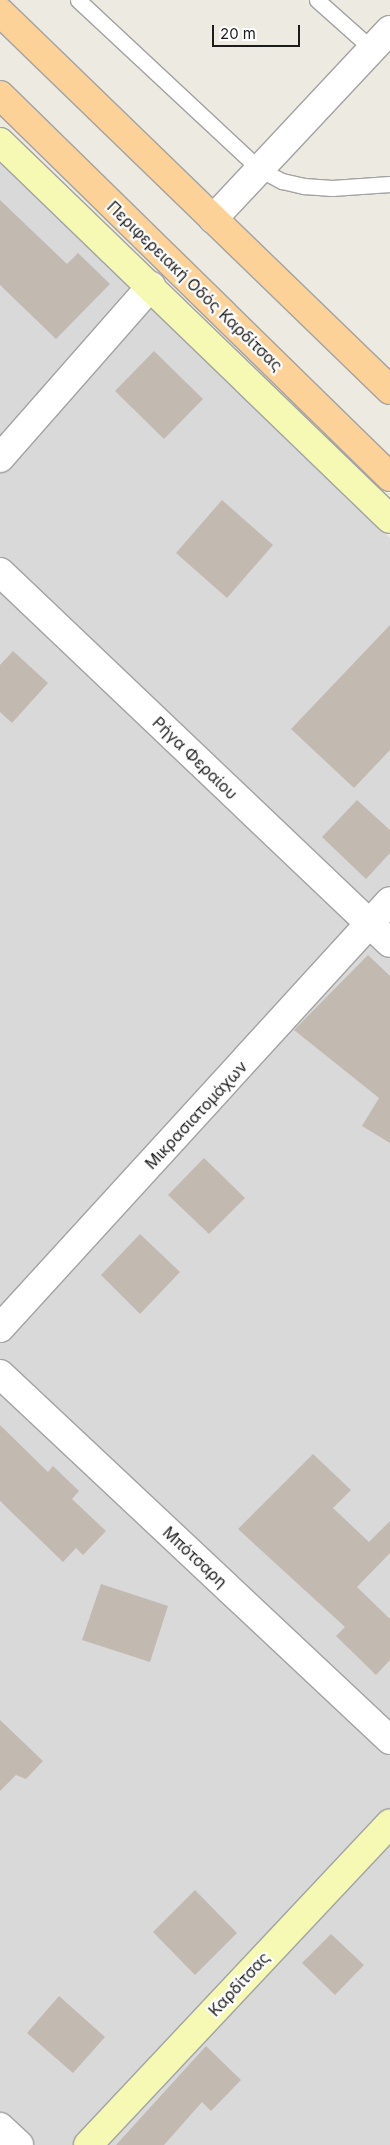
<!DOCTYPE html>
<meta charset="utf-8">
<style>
body{margin:0}
#map{position:relative;width:390px;height:2145px;overflow:hidden;background:#edeae1;font-family:Inter,sans-serif}
div>[style]{position:absolute}
[style*='--x']{left:calc(var(--x)*1px);top:calc(var(--y)*1px);width:calc(var(--w)*1px);rotate:calc(var(--a)*1deg)}
.residential>*{inset:0;background:#dad9d9}
.building>*{inset:0;background:#c2b9b1}
.roads{filter:drop-shadow(1px 0 #a3a3a3) drop-shadow(-1px 0 #a3a3a3) drop-shadow(0 1px #a3a3a3) drop-shadow(0 -1px #a3a3a3)}
.lane>*{height:15px;margin:-7.5px;padding:0 7.5px;transform-origin:7.5px;border-radius:7.5px;background:#fff}
.street>*{height:28px;margin:-14px;padding:0 14px;transform-origin:14px;border-radius:14px;background:#fff}
.secondary>*{height:28px;margin:-14px;padding:0 14px;transform-origin:14px;border-radius:14px;background:#f5f9b4}
.primary>*{height:28px;margin:-14px;padding:0 14px;transform-origin:14px;border-radius:14px;background:#fcd298}
span{translate:-50% -50%;white-space:nowrap;text-align:center;line-height:1.15;-webkit-text-stroke:4.5px #fff;paint-order:stroke}
.street-label{font-size:16px;color:#1c1c1c}
.scale{position:absolute;left:212px;top:25px;width:88px;height:22px;box-sizing:border-box;border:2px solid #1c1c1c;border-top:0;padding-left:6px;font-size:15px;line-height:18px;white-space:nowrap;color:#1c1c1c;-webkit-text-stroke:4px #fff;paint-order:stroke}
</style>
<div id="map">
<div class="residential">
<div style="clip-path:polygon(0 154px,167px 322px,390px 538px,390px 2145px,0 2145px)"></div>
</div>
<div class="building">
<div style="clip-path:polygon(0 200px,67px 264px,78px 253px,110px 284px,56px 339px,0 285px)"></div>
<div style="clip-path:polygon(154px 351px,203px 399px,164px 439px,115px 391px)"></div>
<div style="clip-path:polygon(222px 500px,273px 545px,227px 598px,176px 553px)"></div>
<div style="clip-path:polygon(390px 625px,390px 750px,354px 788px,291px 729px)"></div>
<div style="clip-path:polygon(13px 651px,48px 683px,12px 723px,0 712px,0 665px)"></div>
<div style="clip-path:polygon(357px 800px,390px 830px,390px 853px,366px 879px,322px 837px)"></div>
<div style="clip-path:polygon(368px 955px,390px 976px,390px 1143px,362px 1126px,379px 1098px,294px 1030px)"></div>
<div style="clip-path:polygon(204px 1158px,245px 1198px,209px 1234px,168px 1195px)"></div>
<div style="clip-path:polygon(140px 1234px,180px 1272px,140px 1314px,101px 1275px)"></div>
<div style="clip-path:polygon(0 1425px,48px 1472px,53px 1466px,79px 1491px,72px 1499px,106px 1531px,83px 1555px,76px 1548px,63px 1562px,0 1501px)"></div>
<div style="clip-path:polygon(313px 1454px,351px 1490px,333px 1508px,369px 1542px,390px 1521px,390px 1553px,357px 1587px,390px 1619px,390px 1660px,376px 1675px,336px 1636px,345px 1627px,238px 1529px)"></div>
<div style="clip-path:polygon(101px 1584px,168px 1606px,150px 1662px,82px 1640px)"></div>
<div style="clip-path:polygon(0 1720px,43px 1761px,26px 1779px,16px 1775px,0 1791px)"></div>
<div style="clip-path:polygon(195px 1890px,237px 1933px,195px 1975px,153px 1932px)"></div>
<div style="clip-path:polygon(331px 1934px,364px 1965px,335px 1995px,302px 1963px)"></div>
<div style="clip-path:polygon(59px 1996px,105px 2037px,73px 2073px,27px 2033px)"></div>
<div style="clip-path:polygon(206px 2046px,241px 2080px,211px 2111px,202px 2102px,164px 2145px,116px 2145px)"></div>
</div>
<div class="roads">
<div class="lane">
<div style="--x:78;--y:0;--w:248;--a:43"></div>
<div style="--x:259;--y:169;--w:26;--a:28"></div>
<div style="--x:282;--y:181;--w:23;--a:13"></div>
<div style="--x:304;--y:186;--w:28;--a:4"></div>
<div style="--x:332;--y:188;--w:58;--a:-3.9"></div>
<div style="--x:317;--y:0;--w:74;--a:41.7"></div>
</div>
<div class="street">
<div style="--x:213;--y:219;--w:259;--a:-46.9"></div>
<div style="--x:0;--y:458;--w:229;--a:-48.7"></div>
<div style="--x:0;--y:572;--w:538;--a:43.57"></div>
<div style="--x:0;--y:1328;--w:578;--a:-47.59"></div>
<div style="--x:0;--y:1374;--w:535;--a:43.18"></div>
<div style="--x:0;--y:2127;--w:26;--a:43"></div>
</div>
<div class="secondary">
<div style="--x:0;--y:142;--w:542;--a:44.03"></div>
<div style="--x:88;--y:2145;--w:441;--a:-46.8"></div>
</div>
<div class="primary">
<div style="--x:0;--y:12;--w:543;--a:44.1"></div>
<div style="--x:0;--y:95;--w:546;--a:44.41"></div>
</div>
</div>
<div class="street-label">
<span style="left:195px;top:286px;rotate:44deg">Περιφερειακή Οδός Καρδίτσας</span>
<span style="left:195px;top:758px;rotate:44deg">Ρήγα Φεραίου</span>
<span style="left:196px;top:1115px;rotate:-47deg">Μικρασιατομάχων</span>
<span style="left:195px;top:1557px;rotate:43deg">Μπότσαρη</span>
<span style="left:239px;top:1984px;rotate:-47deg">Καρδίτσας</span>
</div>
<div class="scale">20 m</div>
</div>
